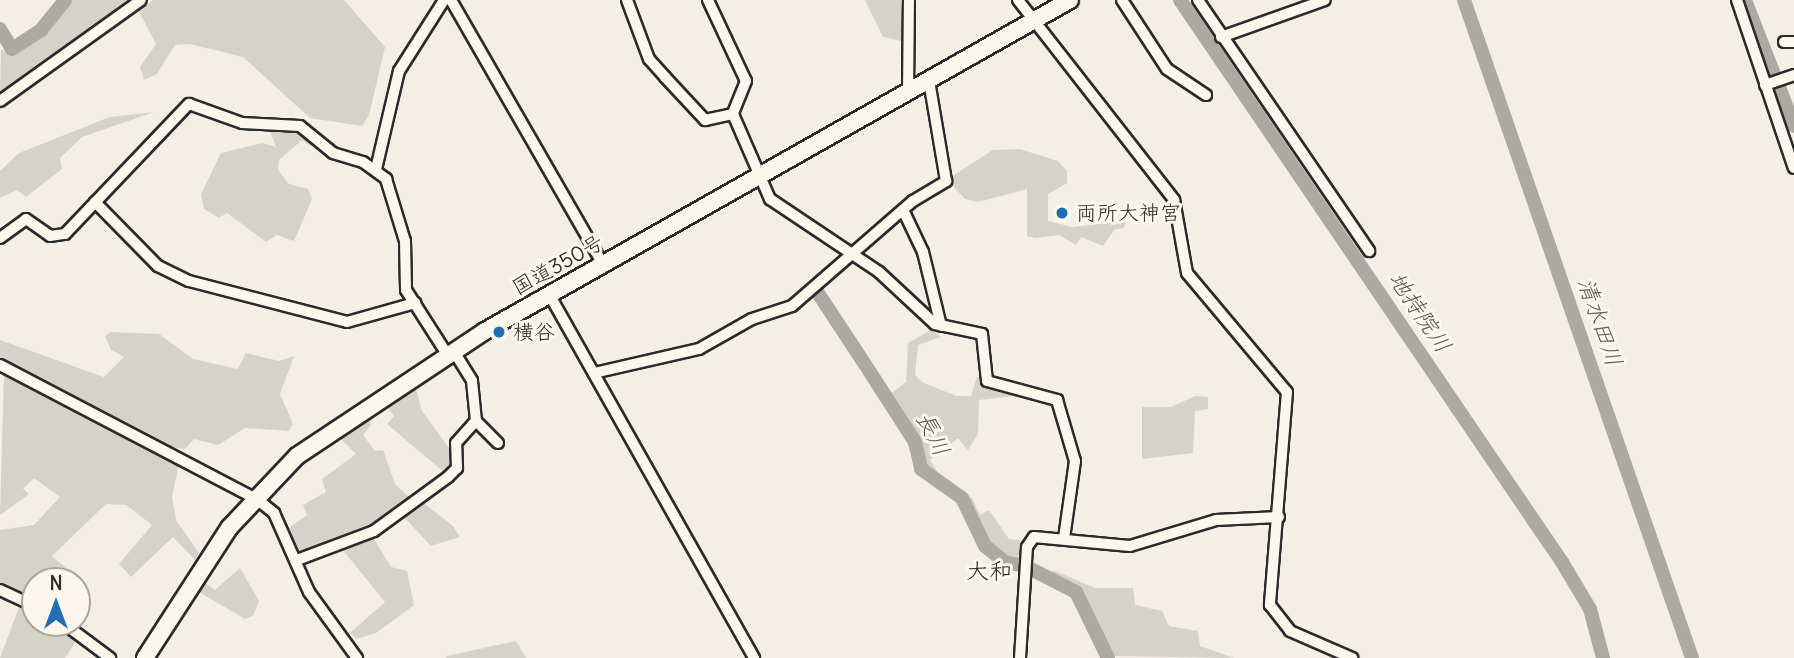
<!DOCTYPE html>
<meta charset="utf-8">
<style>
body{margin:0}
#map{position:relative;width:1794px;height:658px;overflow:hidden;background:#f3efe4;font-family:Delius,"Klee One",sans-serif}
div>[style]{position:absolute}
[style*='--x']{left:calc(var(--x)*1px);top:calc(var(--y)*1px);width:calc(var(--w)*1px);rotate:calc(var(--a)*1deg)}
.green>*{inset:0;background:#d5d2c9}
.river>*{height:14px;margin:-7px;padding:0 7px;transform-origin:7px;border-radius:7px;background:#aca9a2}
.roads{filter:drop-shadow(2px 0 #2b2b2b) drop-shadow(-2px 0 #2b2b2b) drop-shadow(0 2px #2b2b2b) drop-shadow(0 -2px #2b2b2b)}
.minor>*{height:10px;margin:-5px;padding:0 5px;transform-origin:5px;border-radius:5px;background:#fbf7ec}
.highway>*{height:16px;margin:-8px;padding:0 8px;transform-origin:8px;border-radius:8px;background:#fbf7ec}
.dots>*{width:19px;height:19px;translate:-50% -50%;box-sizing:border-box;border:4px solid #fbf7ec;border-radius:50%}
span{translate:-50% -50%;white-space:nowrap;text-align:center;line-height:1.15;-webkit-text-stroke:6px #fbf7ec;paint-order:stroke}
.poi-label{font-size:21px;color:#2b2b2b}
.left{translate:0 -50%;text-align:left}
.street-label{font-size:21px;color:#2b2b2b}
.water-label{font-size:23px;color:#585755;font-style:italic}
.neighbourhood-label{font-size:23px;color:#2b2b2b}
.north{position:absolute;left:21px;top:567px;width:70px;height:70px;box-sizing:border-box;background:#fbf7ec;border:2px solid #a8a59f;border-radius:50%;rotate:0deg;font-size:19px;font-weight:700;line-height:28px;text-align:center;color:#2b2b2b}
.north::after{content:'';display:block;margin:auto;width:24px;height:32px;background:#1f6fb2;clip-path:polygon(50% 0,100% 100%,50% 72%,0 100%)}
</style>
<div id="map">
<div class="green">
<div style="clip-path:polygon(68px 0,132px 0,0 95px,1px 50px,13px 51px,40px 34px)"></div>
<div style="clip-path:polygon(153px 0,344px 0,385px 47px,369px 115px,362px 126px,310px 118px,243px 57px,190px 44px,175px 45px,157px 74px,144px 80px,140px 67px,156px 44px,139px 12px)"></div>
<div style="clip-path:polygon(865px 0,905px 0,901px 41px,883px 37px)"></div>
<div style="clip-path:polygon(154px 112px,82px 137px,60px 158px,62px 169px,26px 197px,17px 190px,0 198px,0 171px,19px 153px,110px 117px)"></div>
<div style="clip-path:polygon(269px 128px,302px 129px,317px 141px,310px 146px,302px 140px,279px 160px,278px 170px,289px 184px,308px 189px,312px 199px,294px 241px,277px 235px,266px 242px,227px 213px,219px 218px,204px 209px,201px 194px,221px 153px,262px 143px,276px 147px)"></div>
<div style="clip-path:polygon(1020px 149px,1058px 161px,1067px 171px,1067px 183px,1048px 194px,1048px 221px,1073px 227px,1126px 221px,1124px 228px,1115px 229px,1103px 246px,1081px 237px,1076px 245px,1059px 235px,1035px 238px,1027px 236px,1027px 189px,978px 202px,965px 199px,953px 186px,951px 177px,993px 150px)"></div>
<div style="clip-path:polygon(931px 330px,941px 337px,918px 345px,915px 375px,922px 382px,956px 396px,971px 396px,977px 377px,1015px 388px,1013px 396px,979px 400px,978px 434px,968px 450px,958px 438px,930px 460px,941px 478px,972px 498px,980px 515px,989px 510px,1009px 539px,1019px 540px,1022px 548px,1015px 562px,987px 543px,964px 497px,922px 466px,917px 439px,889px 395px,906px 382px,908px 343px)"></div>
<div style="clip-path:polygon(111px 332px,159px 334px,193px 359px,238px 369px,246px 353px,279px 361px,294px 356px,280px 394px,293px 424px,289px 431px,245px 428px,218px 445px,194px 439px,185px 449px,170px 447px,0 361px,0 340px,104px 377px,124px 357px,111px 350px,105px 336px)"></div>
<div style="clip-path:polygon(4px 374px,179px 463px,172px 497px,176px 520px,199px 553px,195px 560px,173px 537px,131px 577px,119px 564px,152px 525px,126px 505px,106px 504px,52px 556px,74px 575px,70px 581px,35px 581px,35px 600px,0 584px,0 530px,34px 525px,60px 497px,34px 478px,23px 489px,29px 494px,0 515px)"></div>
<div style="clip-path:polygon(415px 386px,422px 411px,454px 455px,445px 473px,387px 424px,394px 416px,385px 404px)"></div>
<div style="clip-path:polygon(1195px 396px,1208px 397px,1208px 409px,1195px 411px,1193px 453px,1142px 459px,1142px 407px,1171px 407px)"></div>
<div style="clip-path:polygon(369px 415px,371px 425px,363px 435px,375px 451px,383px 450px,395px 484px,411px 499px,371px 529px,299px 556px,289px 528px,307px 515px,303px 505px,326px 492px,322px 479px,356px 454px,338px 436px)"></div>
<div style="clip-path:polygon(421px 501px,453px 526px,460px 537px,431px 546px,403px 516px)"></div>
<div style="clip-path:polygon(371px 534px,391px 567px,407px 571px,414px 605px,376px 633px,357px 639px,350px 633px,385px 602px,342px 549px)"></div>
<div style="clip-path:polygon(240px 568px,259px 601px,253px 616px,245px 619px,199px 592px,205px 583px,215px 590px)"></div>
<div style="clip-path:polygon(1055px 571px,1095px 588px,1133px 588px,1135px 605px,1162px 611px,1169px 626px,1198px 631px,1200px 646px,1234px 658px,1111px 656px,1081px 593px,1043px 578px,1043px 573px)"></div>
<div style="clip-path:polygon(20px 605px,35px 612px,35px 623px,55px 623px,78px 638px,65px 658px,0 658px)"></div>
<div style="clip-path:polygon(516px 641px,526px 658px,446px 658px,447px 656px)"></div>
</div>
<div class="river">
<div style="--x:1180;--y:0;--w:680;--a:55.8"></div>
<div style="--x:1562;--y:562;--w:55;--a:59.2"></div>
<div style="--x:1590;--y:609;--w:51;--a:75.1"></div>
<div style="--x:1464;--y:0;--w:696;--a:70.89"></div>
<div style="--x:1745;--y:0;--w:135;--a:68.7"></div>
<div style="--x:0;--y:29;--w:23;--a:59"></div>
<div style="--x:12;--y:49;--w:35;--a:-33"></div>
<div style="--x:41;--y:30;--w:38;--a:-51"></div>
<div style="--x:818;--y:293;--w:87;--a:56.7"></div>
<div style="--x:868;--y:369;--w:87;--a:57.2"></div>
<div style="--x:915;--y:442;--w:28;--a:77"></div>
<div style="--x:921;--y:469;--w:50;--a:35.3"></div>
<div style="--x:962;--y:498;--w:53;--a:64.4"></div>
<div style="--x:985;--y:546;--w:27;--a:39"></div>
<div style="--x:1006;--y:563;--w:16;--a:7"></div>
<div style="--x:1029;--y:568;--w:53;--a:27.1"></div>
<div style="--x:1076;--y:592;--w:73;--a:64.1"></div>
</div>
<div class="roads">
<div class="minor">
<div style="--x:451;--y:0;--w:305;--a:60.1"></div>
<div style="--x:627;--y:0;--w:63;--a:69.6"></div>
<div style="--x:649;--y:59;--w:24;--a:48"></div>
<div style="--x:665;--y:77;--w:59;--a:47.1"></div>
<div style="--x:705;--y:120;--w:29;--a:-12"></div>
<div style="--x:708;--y:0;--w:89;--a:64.9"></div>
<div style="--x:746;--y:81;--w:35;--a:112"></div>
<div style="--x:733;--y:114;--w:93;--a:66.5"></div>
<div style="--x:770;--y:199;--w:131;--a:33.8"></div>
<div style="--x:879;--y:272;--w:76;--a:42.9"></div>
<div style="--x:935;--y:324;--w:48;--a:12"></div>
<div style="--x:982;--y:334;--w:47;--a:83.9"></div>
<div style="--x:987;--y:381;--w:73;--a:15.2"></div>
<div style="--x:1057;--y:400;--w:64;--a:73.6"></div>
<div style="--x:1075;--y:461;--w:78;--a:98.1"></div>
<div style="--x:1018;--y:0;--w:254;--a:52"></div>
<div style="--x:1174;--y:200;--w:74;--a:79.9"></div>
<div style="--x:1187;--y:273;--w:155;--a:50"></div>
<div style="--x:1287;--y:392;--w:214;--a:94.6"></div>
<div style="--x:1270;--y:605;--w:33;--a:52"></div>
<div style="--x:1290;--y:631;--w:68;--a:23.5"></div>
<div style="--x:1122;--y:0;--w:82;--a:56.9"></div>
<div style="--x:1167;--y:69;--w:47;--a:33.7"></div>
<div style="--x:1198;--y:0;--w:304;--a:55.7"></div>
<div style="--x:1737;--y:0;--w:177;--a:71.3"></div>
<div style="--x:1221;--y:37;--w:110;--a:-19.6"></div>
<div style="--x:1784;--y:42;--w:10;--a:0"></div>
<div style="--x:1765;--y:85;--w:31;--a:-19"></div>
<div style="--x:908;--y:92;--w:92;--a:-89.4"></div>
<div style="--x:0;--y:101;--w:173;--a:-35.6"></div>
<div style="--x:376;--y:169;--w:101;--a:-76.8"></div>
<div style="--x:399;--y:71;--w:84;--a:-57.6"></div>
<div style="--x:95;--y:202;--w:90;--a:45.5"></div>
<div style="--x:158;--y:266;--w:34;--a:26"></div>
<div style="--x:189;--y:281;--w:163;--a:14.5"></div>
<div style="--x:347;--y:322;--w:71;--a:-15.6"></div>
<div style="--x:905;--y:214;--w:42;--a:64.7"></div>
<div style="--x:923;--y:252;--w:76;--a:76.3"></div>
<div style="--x:0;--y:238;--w:32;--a:-36"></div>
<div style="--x:26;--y:219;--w:29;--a:35"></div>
<div style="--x:50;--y:236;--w:15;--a:-8"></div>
<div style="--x:65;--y:234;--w:180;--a:-46.4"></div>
<div style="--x:189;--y:104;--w:56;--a:19.7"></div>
<div style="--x:242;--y:123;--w:58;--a:3"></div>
<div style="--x:300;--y:126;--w:43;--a:39.3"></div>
<div style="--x:333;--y:153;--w:31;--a:17"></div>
<div style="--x:363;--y:162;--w:29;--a:36"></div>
<div style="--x:386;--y:179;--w:65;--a:73"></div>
<div style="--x:405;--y:241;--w:49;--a:88.8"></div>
<div style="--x:406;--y:290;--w:76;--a:57.4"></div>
<div style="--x:549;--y:294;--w:418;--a:60.6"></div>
<div style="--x:453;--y:350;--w:36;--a:58"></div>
<div style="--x:472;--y:381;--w:40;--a:84.3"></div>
<div style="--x:476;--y:421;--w:31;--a:45"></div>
<div style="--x:0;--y:365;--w:291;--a:27.6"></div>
<div style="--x:258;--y:500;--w:21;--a:39"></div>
<div style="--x:274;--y:513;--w:86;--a:66.1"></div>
<div style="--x:309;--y:592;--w:82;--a:54"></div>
<div style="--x:594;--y:373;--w:108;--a:-12.9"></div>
<div style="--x:699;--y:349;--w:61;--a:-29.5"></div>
<div style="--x:752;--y:319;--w:42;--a:-18"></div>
<div style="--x:792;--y:306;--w:160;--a:-41"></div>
<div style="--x:913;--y:201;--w:39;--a:-31"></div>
<div style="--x:946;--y:181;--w:102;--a:-99.6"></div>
<div style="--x:297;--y:560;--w:82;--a:-20.6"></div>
<div style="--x:374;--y:531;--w:92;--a:-36.1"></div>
<div style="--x:448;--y:477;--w:13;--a:-45"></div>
<div style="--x:457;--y:468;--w:25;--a:-92"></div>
<div style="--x:456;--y:443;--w:30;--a:-48"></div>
<div style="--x:0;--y:590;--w:38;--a:25"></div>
<div style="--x:63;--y:623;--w:59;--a:36.7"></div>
<div style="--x:1020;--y:658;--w:111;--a:-86.4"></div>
<div style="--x:1027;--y:547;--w:12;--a:-55"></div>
<div style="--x:1034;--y:537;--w:96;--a:5.4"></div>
<div style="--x:1130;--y:546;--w:90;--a:-16.8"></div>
<div style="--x:1216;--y:520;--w:63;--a:-2.7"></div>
</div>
<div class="highway">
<div style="--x:145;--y:658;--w:155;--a:-57.1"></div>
<div style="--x:229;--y:528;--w:99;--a:-46.6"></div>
<div style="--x:297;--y:456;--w:226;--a:-33.6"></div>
<div style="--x:485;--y:331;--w:672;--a:-29.5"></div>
</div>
</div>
<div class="dots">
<div style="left:1062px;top:213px;background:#1f6fb2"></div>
<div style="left:499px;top:332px;background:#1f6fb2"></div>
</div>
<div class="poi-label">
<span class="left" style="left:1076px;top:213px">両所大神宮</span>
<span class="left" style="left:513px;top:332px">横谷</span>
</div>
<div class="street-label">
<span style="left:558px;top:265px;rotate:-29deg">国道350号</span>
</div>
<div class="water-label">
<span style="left:1420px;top:312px;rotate:56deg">地持院川</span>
<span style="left:1600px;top:322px;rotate:71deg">清水田川</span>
<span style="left:933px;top:434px;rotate:63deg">長川</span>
</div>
<div class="neighbourhood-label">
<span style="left:989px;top:571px">大和</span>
</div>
<div class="north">N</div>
</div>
